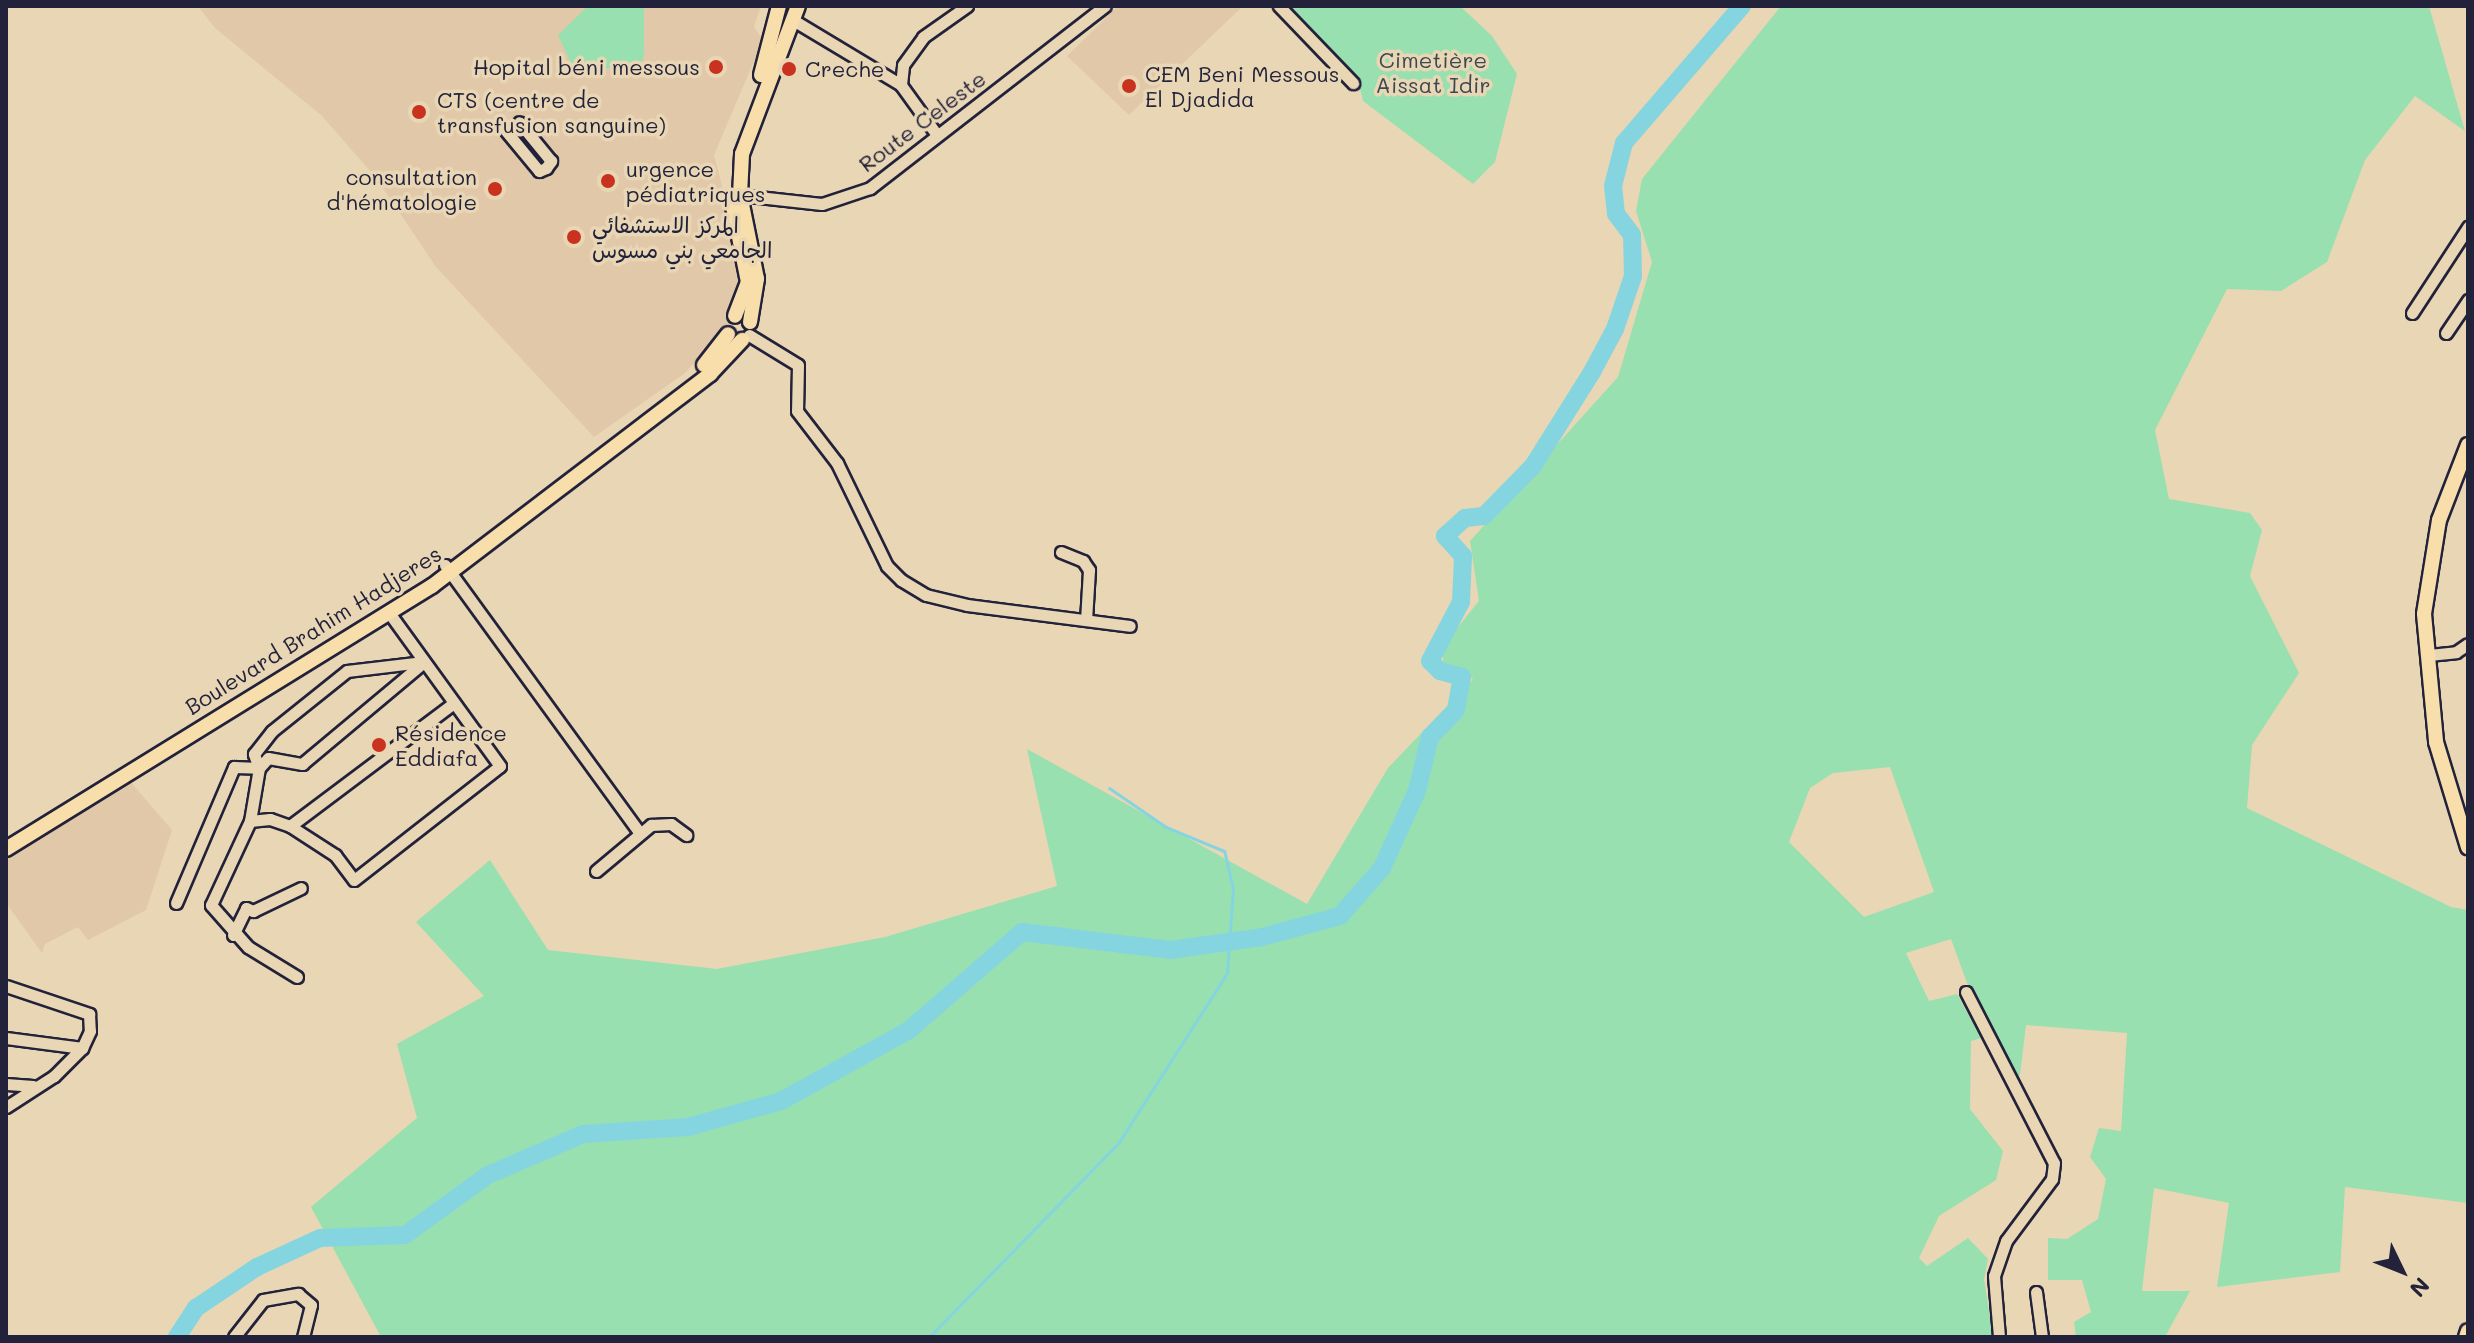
<!DOCTYPE html>
<meta charset="utf-8">
<style>
body{margin:0}
#map{position:relative;width:2474px;height:1343px;overflow:hidden;background:#e9d6b4;font-family:Mali,"Playpen Sans Arabic",sans-serif}
div>[style]{position:absolute}
[style*='--x']{left:calc(var(--x)*1px);top:calc(var(--y)*1px);width:calc(var(--w)*1px);rotate:calc(var(--a)*1deg)}
.built>*{inset:0;background:#e1c8a9}
.green>*{inset:0;background:#98e0af}
.stream>*{height:3px;margin:-1.5px;padding:0 1.5px;transform-origin:1.5px;border-radius:1.5px;background:#85d5e0}
.river>*{height:18px;margin:-9px;padding:0 9px;transform-origin:9px;border-radius:9px;background:#85d5e0}
.roads{filter:drop-shadow(2px 0 #22223b) drop-shadow(-2px 0 #22223b) drop-shadow(0 2px #22223b) drop-shadow(0 -2px #22223b)}
.minor>*{height:11px;margin:-5.5px;padding:0 5.5px;transform-origin:5.5px;border-radius:5.5px;background:#e9d6b4}
.major>*{height:14px;margin:-7px;padding:0 7px;transform-origin:7px;border-radius:7px;background:#f8deab}
.dots>*{width:22px;height:22px;translate:-50% -50%;box-sizing:border-box;border:4px solid #e9d6b4;border-radius:50%}
span{translate:-50% -50%;white-space:nowrap;text-align:center;line-height:1.15;-webkit-text-stroke:7px #e9d6b4;paint-order:stroke}
.park-label{font-size:22px;color:#3a4852}
.poi-label{font-size:22px;color:#22223b}
.right{translate:-100% -50%;text-align:right}
.left{translate:0 -50%;text-align:left}
.street-label{font-size:22px;color:#22223b}
.frame{position:absolute;inset:0;border:8px solid #22223b;pointer-events:none}
.north{position:absolute;left:2362px;top:1231px;width:80px;height:80px;-webkit-text-stroke:6px #e9d6b4;paint-order:stroke;rotate:133deg;font-size:22px;font-weight:700;line-height:32px;text-align:center;color:#22223b}
.north::after{content:'';display:block;margin:auto;width:28px;height:36px;background:#22223b;clip-path:polygon(50% 0,100% 100%,50% 72%,0 100%)}
</style>
<div id="map">
<div class="built">
<div style="clip-path:polygon(198px 6px,761px 6px,754px 27px,763px 40px,714px 155px,740px 255px,740px 286px,730px 325px,685px 373px,594px 437px,436px 267px,377px 179px,322px 116px,215px 28px)"></div>
<div style="clip-path:polygon(1118px 6px,1243px 6px,1129px 115px,1067px 56px)"></div>
<div style="clip-path:polygon(123px 773px,172px 830px,146px 910px,88px 940px,78px 927px,45px 944px,42px 953px,6px 903px,6px 847px)"></div>
</div>
<div class="green">
<div style="clip-path:polygon(588px 6px,644px 6px,644px 55px,639px 70px,572px 66px,558px 35px)"></div>
<div style="clip-path:polygon(1288px 6px,1460px 6px,1492px 36px,1517px 74px,1495px 162px,1473px 184px,1363px 101px,1357px 77px)"></div>
<div style="clip-path:polygon(evenodd,1781px 6px,2429px 6px,2465px 131px,2415px 96px,2365px 160px,2327px 262px,2281px 291px,2227px 289px,2155px 430px,2169px 499px,2250px 513px,2262px 530px,2250px 576px,2299px 673px,2252px 745px,2247px 808px,2451px 907px,2468px 910px,2468px 1203px,2345px 1187px,2340px 1272px,2217px 1287px,2229px 1203px,2154px 1188px,2142px 1291px,2190px 1291px,2165px 1337px,2076px 1337px,2074px 1322px,2091px 1312px,2082px 1280px,2048px 1280px,2048px 1238px,2067px 1239px,2098px 1219px,2106px 1179px,2090px 1157px,2099px 1128px,2121px 1131px,2127px 1033px,2026px 1025px,2020px 1075px,2015px 1077px,1970px 991px,1951px 939px,1906px 953px,1929px 1001px,1957px 994px,1981px 1038px,1971px 1041px,1970px 1109px,2003px 1151px,1996px 1180px,1939px 1216px,1919px 1258px,1927px 1266px,1968px 1238px,1988px 1259px,1984px 1279px,1993px 1337px,381px 1337px,311px 1207px,417px 1118px,397px 1044px,484px 996px,416px 922px,490px 860px,548px 950px,717px 969px,885px 937px,1057px 886px,1027px 749px,1307px 904px,1388px 768px,1473px 679px,1444px 665px,1441px 648px,1479px 601px,1470px 541px,1618px 377px,1652px 262px,1636px 211px,1642px 179px,1781px 6px,1890px 767px,1934px 892px,1864px 917px,1789px 842px,1810px 788px,1833px 773px,1890px 767px)"></div>
</div>
<div class="stream">
<div style="--x:929;--y:1337;--w:272;--a:-45.7"></div>
<div style="--x:1119;--y:1142;--w:201;--a:-57.4"></div>
<div style="--x:1227;--y:973;--w:84;--a:-85.9"></div>
<div style="--x:1233;--y:889;--w:39;--a:-103"></div>
<div style="--x:1224;--y:851;--w:63;--a:-157.5"></div>
<div style="--x:1166;--y:827;--w:69;--a:-145.6"></div>
</div>
<div class="river">
<div style="--x:177;--y:1337;--w:35;--a:-57"></div>
<div style="--x:196;--y:1308;--w:73;--a:-33.9"></div>
<div style="--x:257;--y:1267;--w:69;--a:-24.7"></div>
<div style="--x:320;--y:1238;--w:85;--a:-2"></div>
<div style="--x:405;--y:1235;--w:102;--a:-35.9"></div>
<div style="--x:488;--y:1175;--w:103;--a:-23.3"></div>
<div style="--x:583;--y:1134;--w:105;--a:-3.8"></div>
<div style="--x:688;--y:1127;--w:97;--a:-15.6"></div>
<div style="--x:781;--y:1101;--w:145;--a:-28.9"></div>
<div style="--x:908;--y:1031;--w:151;--a:-41"></div>
<div style="--x:1022;--y:932;--w:149;--a:6.9"></div>
<div style="--x:1170;--y:950;--w:93;--a:-8"></div>
<div style="--x:1262;--y:937;--w:81;--a:-15.1"></div>
<div style="--x:1340;--y:916;--w:64;--a:-48.8"></div>
<div style="--x:1382;--y:868;--w:85;--a:-65.6"></div>
<div style="--x:1417;--y:791;--w:56;--a:-76.5"></div>
<div style="--x:1430;--y:737;--w:37;--a:-46"></div>
<div style="--x:1456;--y:710;--w:34;--a:-80"></div>
<div style="--x:1462;--y:677;--w:23;--a:-165"></div>
<div style="--x:1440;--y:671;--w:14;--a:-135"></div>
<div style="--x:1430;--y:661;--w:67;--a:-62.3"></div>
<div style="--x:1461;--y:602;--w:46;--a:-87.5"></div>
<div style="--x:1463;--y:556;--w:27;--a:-132"></div>
<div style="--x:1445;--y:536;--w:27;--a:-42"></div>
<div style="--x:1465;--y:518;--w:19;--a:-6"></div>
<div style="--x:1484;--y:516;--w:70;--a:-45.6"></div>
<div style="--x:1533;--y:466;--w:111;--a:-57.9"></div>
<div style="--x:1592;--y:372;--w:49;--a:-61.9"></div>
<div style="--x:1615;--y:329;--w:56;--a:-71.2"></div>
<div style="--x:1633;--y:276;--w:41;--a:-91.4"></div>
<div style="--x:1632;--y:235;--w:26;--a:-127"></div>
<div style="--x:1616;--y:214;--w:28;--a:-96"></div>
<div style="--x:1613;--y:186;--w:44;--a:-75.7"></div>
<div style="--x:1624;--y:143;--w:181;--a:-49.3"></div>
</div>
<div class="roads">
<div class="minor">
<div style="--x:1279;--y:6;--w:107;--a:46.1"></div>
<div style="--x:793;--y:20;--w:126;--a:31"></div>
<div style="--x:506;--y:131;--w:52;--a:50.5"></div>
<div style="--x:539;--y:171;--w:8;--a:-23"></div>
<div style="--x:546;--y:168;--w:9;--a:-54"></div>
<div style="--x:551;--y:161;--w:50;--a:-129.4"></div>
<div style="--x:937;--y:135;--w:62;--a:-125.8"></div>
<div style="--x:901;--y:85;--w:20;--a:-84"></div>
<div style="--x:903;--y:65;--w:34;--a:-54"></div>
<div style="--x:923;--y:37;--w:54;--a:-35.2"></div>
<div style="--x:740;--y:195;--w:82;--a:6.3"></div>
<div style="--x:822;--y:204;--w:51;--a:-18.4"></div>
<div style="--x:870;--y:188;--w:297;--a:-37.8"></div>
<div style="--x:2412;--y:313;--w:103;--a:-56.9"></div>
<div style="--x:2446;--y:333;--w:40;--a:-56"></div>
<div style="--x:749;--y:335;--w:57;--a:31.5"></div>
<div style="--x:798;--y:365;--w:46;--a:91.2"></div>
<div style="--x:797;--y:411;--w:66;--a:52.4"></div>
<div style="--x:837;--y:463;--w:114;--a:64.1"></div>
<div style="--x:887;--y:566;--w:20;--a:45"></div>
<div style="--x:901;--y:580;--w:29;--a:31"></div>
<div style="--x:926;--y:595;--w:42;--a:13.7"></div>
<div style="--x:967;--y:605;--w:164;--a:7.3"></div>
<div style="--x:1061;--y:552;--w:24;--a:22"></div>
<div style="--x:1083;--y:561;--w:11;--a:56"></div>
<div style="--x:1089;--y:570;--w:50;--a:93.4"></div>
<div style="--x:445;--y:565;--w:331;--a:54"></div>
<div style="--x:2429;--y:655;--w:27;--a:-6"></div>
<div style="--x:2456;--y:652;--w:14;--a:-34"></div>
<div style="--x:250;--y:821;--w:54;--a:-80.4"></div>
<div style="--x:259;--y:768;--w:13;--a:-48"></div>
<div style="--x:268;--y:758;--w:35;--a:10"></div>
<div style="--x:302;--y:764;--w:158;--a:-39.9"></div>
<div style="--x:290;--y:826;--w:205;--a:-36.9"></div>
<div style="--x:596;--y:871;--w:72;--a:-39.9"></div>
<div style="--x:651;--y:825;--w:20;--a:-3"></div>
<div style="--x:671;--y:824;--w:19;--a:36"></div>
<div style="--x:176;--y:903;--w:148;--a:-66.9"></div>
<div style="--x:234;--y:767;--w:25;--a:2"></div>
<div style="--x:259;--y:768;--w:15;--a:-110"></div>
<div style="--x:254;--y:754;--w:29;--a:-52"></div>
<div style="--x:272;--y:731;--w:96;--a:-38.7"></div>
<div style="--x:347;--y:671;--w:77;--a:-6.8"></div>
<div style="--x:233;--y:935;--w:30;--a:-64"></div>
<div style="--x:246;--y:908;--w:8;--a:23"></div>
<div style="--x:253;--y:911;--w:53;--a:-25.6"></div>
<div style="--x:297;--y:977;--w:57;--a:-148.5"></div>
<div style="--x:248;--y:947;--w:56;--a:-131.4"></div>
<div style="--x:211;--y:905;--w:93;--a:-65.1"></div>
<div style="--x:250;--y:821;--w:20;--a:-6"></div>
<div style="--x:270;--y:819;--w:21;--a:19"></div>
<div style="--x:290;--y:826;--w:54;--a:32.8"></div>
<div style="--x:335;--y:855;--w:31;--a:53"></div>
<div style="--x:354;--y:880;--w:185;--a:-38"></div>
<div style="--x:500;--y:766;--w:188;--a:-125.9"></div>
<div style="--x:6;--y:986;--w:88;--a:18.6"></div>
<div style="--x:89;--y:1014;--w:17;--a:87"></div>
<div style="--x:90;--y:1031;--w:19;--a:115"></div>
<div style="--x:82;--y:1048;--w:40;--a:135"></div>
<div style="--x:54;--y:1076;--w:57;--a:147.1"></div>
<div style="--x:1966;--y:992;--w:192;--a:62.8"></div>
<div style="--x:2054;--y:1163;--w:16;--a:97"></div>
<div style="--x:2052;--y:1179;--w:77;--a:126.6"></div>
<div style="--x:2006;--y:1241;--w:37;--a:109"></div>
<div style="--x:1994;--y:1276;--w:61;--a:85.3"></div>
<div style="--x:6;--y:1038;--w:77;--a:7.5"></div>
<div style="--x:6;--y:1084;--w:27;--a:4"></div>
<div style="--x:2036;--y:1292;--w:45;--a:82.4"></div>
<div style="--x:234;--y:1337;--w:47;--a:-51.9"></div>
<div style="--x:263;--y:1300;--w:36;--a:-10"></div>
<div style="--x:298;--y:1294;--w:17;--a:40"></div>
<div style="--x:311;--y:1305;--w:33;--a:104"></div>
</div>
<div class="major">
<div style="--x:761;--y:75;--w:71;--a:-75.4"></div>
<div style="--x:733;--y:207;--w:76;--a:78.7"></div>
<div style="--x:748;--y:282;--w:36;--a:111"></div>
<div style="--x:750;--y:322;--w:44;--a:-80.8"></div>
<div style="--x:757;--y:279;--w:86;--a:-101.4"></div>
<div style="--x:740;--y:195;--w:41;--a:-87.2"></div>
<div style="--x:742;--y:154;--w:158;--a:-69.3"></div>
<div style="--x:704;--y:365;--w:39;--a:-52"></div>
<div style="--x:2468;--y:445;--w:80;--a:111.1"></div>
<div style="--x:2439;--y:520;--w:95;--a:99.1"></div>
<div style="--x:2424;--y:614;--w:129;--a:84.6"></div>
<div style="--x:2436;--y:742;--w:110;--a:73.1"></div>
<div style="--x:6;--y:849;--w:501;--a:-31.69"></div>
<div style="--x:432;--y:586;--w:350;--a:-37.3"></div>
<div style="--x:710;--y:374;--w:47;--a:-46.7"></div>
<div style="--x:2466;--y:1337;--w:6;--a:-72"></div>
</div>
</div>
<div class="dots">
<div style="left:716px;top:67px;background:#c8321e"></div>
<div style="left:789px;top:69px;background:#c8321e"></div>
<div style="left:1129px;top:86px;background:#c8321e"></div>
<div style="left:419px;top:112px;background:#c8321e"></div>
<div style="left:608px;top:181px;background:#c8321e"></div>
<div style="left:495px;top:189px;background:#c8321e"></div>
<div style="left:574px;top:237px;background:#c8321e"></div>
<div style="left:379px;top:745px;background:#c8321e"></div>
</div>
<div class="park-label">
<span style="left:1433px;top:72px">Cimetière<br>Aissat Idir</span>
</div>
<div class="poi-label">
<span class="right" style="left:700px;top:67px">Hopital béni messous</span>
<span class="left" style="left:805px;top:69px">Creche</span>
<span class="left" style="left:1145px;top:86px">CEM Beni Messous<br>El Djadida</span>
<span class="left" style="left:437px;top:112px">CTS (centre de<br>transfusion sanguine)</span>
<span class="left" style="left:626px;top:181px">urgence<br>pédiatriques</span>
<span class="right" style="left:477px;top:189px">consultation<br>d'hématologie</span>
<span class="left" style="left:592px;top:237px">المركز الاستشفائي<br>الجامعي بني مسوس</span>
<span class="left" style="left:395px;top:745px">Résidence<br>Eddiafa</span>
</div>
<div class="street-label">
<span style="left:922px;top:121px;rotate:-37deg">Route Celeste</span>
<span style="left:313px;top:630px;rotate:-32deg">Boulevard Brahim Hadjeres</span>
</div>
<div class="frame"></div>
<div class="north">N</div>
</div>
